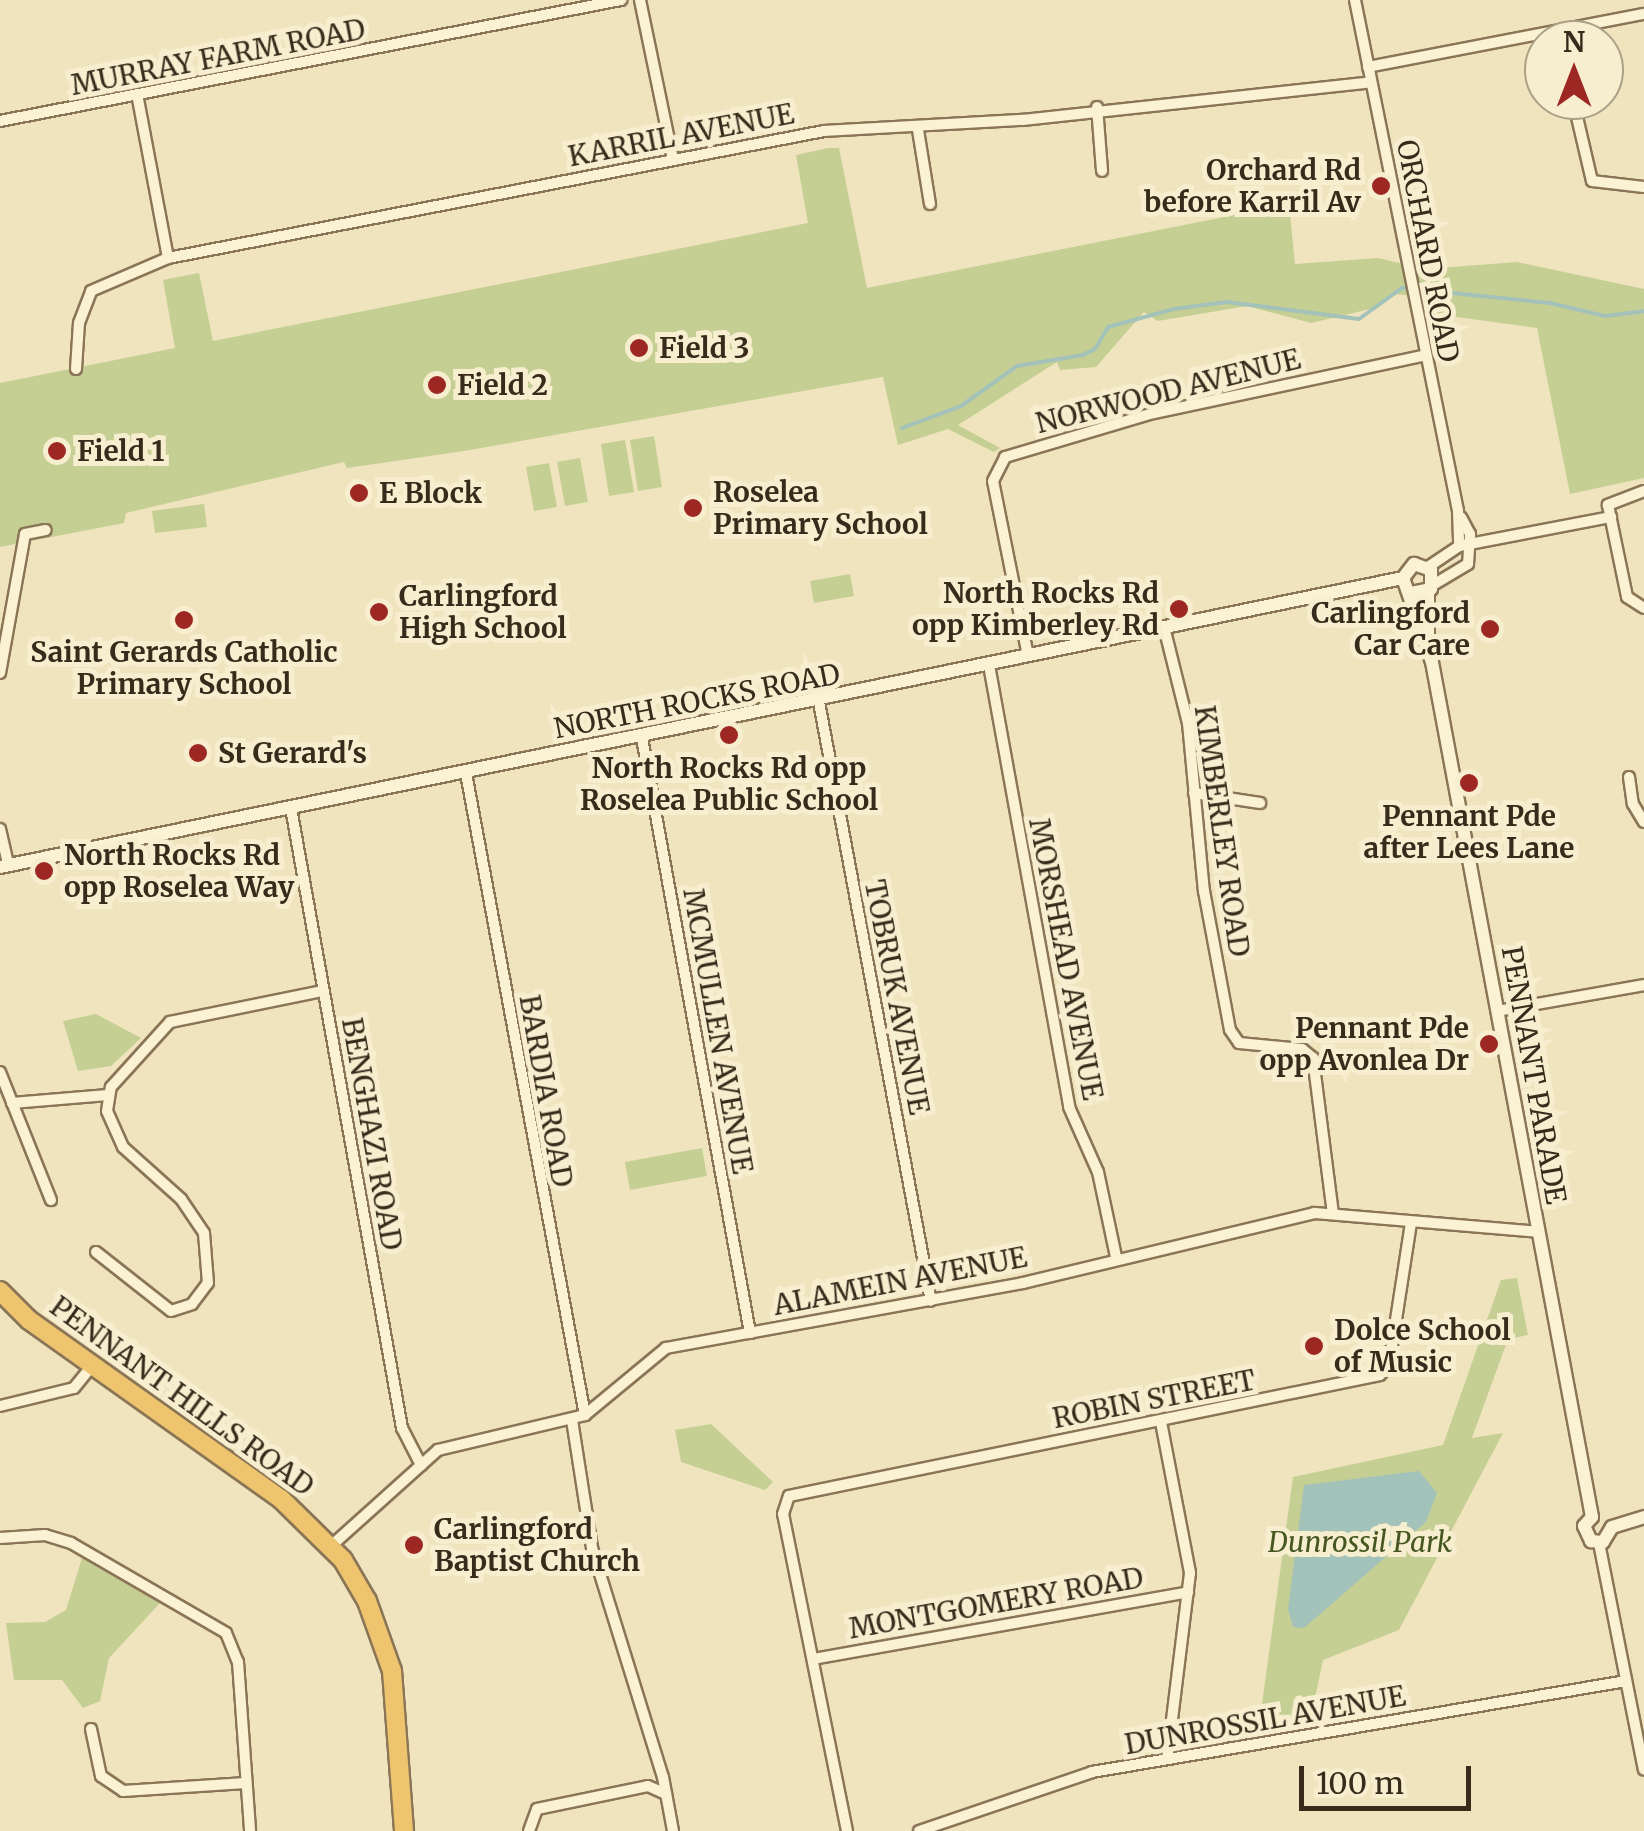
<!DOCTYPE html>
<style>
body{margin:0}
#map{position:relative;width:1644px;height:1831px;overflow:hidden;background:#f0e4bf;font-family:Merriweather,serif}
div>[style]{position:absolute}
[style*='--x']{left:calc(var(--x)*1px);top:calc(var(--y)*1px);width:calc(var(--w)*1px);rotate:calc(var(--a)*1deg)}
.green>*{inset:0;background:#c5cf93}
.water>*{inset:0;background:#a3c2ba}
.stream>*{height:4px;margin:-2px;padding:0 2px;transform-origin:2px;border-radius:2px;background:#a3c2ba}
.roads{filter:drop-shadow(2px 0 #8a7556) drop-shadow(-2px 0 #8a7556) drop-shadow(0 2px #8a7556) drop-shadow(0 -2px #8a7556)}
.minor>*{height:10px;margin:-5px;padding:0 5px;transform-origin:5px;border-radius:5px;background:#fbf1d3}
.tertiary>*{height:12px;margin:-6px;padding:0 6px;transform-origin:6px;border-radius:6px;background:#fbf1d3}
.trunk>*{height:18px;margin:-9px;padding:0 9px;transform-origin:9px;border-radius:9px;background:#eec46f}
.dots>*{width:28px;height:28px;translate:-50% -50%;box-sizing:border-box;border:5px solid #f7eecf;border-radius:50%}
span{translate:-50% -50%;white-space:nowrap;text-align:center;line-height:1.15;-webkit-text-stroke:10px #f7eecf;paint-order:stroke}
.street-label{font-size:28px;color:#392b1c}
.poi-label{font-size:28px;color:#392b1c;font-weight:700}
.right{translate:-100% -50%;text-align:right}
.left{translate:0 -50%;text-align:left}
.park-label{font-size:28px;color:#465721;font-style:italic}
.north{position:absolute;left:1524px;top:20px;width:100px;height:100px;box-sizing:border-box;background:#f7eecf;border:2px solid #aba087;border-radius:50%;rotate:0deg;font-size:28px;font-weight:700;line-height:40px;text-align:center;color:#392b1c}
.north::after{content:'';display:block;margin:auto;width:35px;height:45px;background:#9d2823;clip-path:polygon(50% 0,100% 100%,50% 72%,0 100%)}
.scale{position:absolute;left:1299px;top:1766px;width:172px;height:45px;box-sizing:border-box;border:5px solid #392b1c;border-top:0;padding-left:12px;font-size:30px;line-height:35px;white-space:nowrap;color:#392b1c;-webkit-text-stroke:8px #f7eecf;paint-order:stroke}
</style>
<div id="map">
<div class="green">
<div style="clip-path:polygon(828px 148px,839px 148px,867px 288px,1289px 204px,1295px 264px,1378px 258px,1425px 269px,1517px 262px,1644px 289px,1644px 478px,1570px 494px,1537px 328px,1435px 314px,1432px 299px,1397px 294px,1370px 309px,1311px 323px,1247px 306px,1158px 321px,1144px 312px,1096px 367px,1060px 370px,1057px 362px,958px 425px,1000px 448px,994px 452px,948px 429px,898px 445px,883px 377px,464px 451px,347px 468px,344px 462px,126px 513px,124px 523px,0 547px,0 383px,175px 348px,163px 280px,199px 273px,213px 341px,808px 223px,796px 155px)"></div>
<div style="clip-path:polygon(654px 436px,662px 487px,638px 491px,630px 440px)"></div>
<div style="clip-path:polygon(625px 440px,634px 492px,609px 496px,601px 444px)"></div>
<div style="clip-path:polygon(580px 458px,588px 502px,565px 506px,557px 462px)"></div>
<div style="clip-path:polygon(549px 463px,557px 507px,534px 511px,526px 467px)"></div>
<div style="clip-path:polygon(204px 504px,207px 527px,155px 533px,152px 511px)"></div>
<div style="clip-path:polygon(850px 574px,854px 596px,814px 603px,810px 581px)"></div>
<div style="clip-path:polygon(96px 1014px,141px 1038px,111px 1066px,78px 1071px,63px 1021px)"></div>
<div style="clip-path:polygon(702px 1148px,707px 1176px,630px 1190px,625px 1162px)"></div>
<div style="clip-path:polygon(1517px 1278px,1528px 1335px,1508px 1339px,1472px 1438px,1503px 1433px,1399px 1630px,1323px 1660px,1311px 1717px,1259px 1726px,1293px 1477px,1443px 1445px,1501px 1280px)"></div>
<div style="clip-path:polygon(711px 1424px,773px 1482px,765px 1490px,681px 1462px,675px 1430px)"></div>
<div style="clip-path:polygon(82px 1558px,160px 1603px,109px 1658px,100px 1701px,83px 1708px,62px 1680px,14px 1680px,6px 1623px,45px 1622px,66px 1610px)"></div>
</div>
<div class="water">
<div style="clip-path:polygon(1419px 1471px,1437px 1493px,1426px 1522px,1304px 1628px,1293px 1627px,1288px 1609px,1304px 1485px)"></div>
</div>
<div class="stream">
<div style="--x:902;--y:428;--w:63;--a:-20.4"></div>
<div style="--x:961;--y:406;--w:69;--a:-35.5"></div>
<div style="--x:1017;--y:366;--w:67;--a:-9.5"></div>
<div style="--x:1083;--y:355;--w:13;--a:-27"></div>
<div style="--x:1095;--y:349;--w:26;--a:-59"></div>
<div style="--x:1108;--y:327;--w:68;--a:-15.3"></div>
<div style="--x:1174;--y:309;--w:53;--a:-7.5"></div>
<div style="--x:1227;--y:302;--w:133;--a:7.3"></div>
<div style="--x:1359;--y:319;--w:53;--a:-35.8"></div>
<div style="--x:1402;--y:288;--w:149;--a:5.8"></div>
<div style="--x:1550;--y:303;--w:57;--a:13.3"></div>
<div style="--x:1605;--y:316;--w:39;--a:-7"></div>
</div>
<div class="roads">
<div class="minor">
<div style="--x:640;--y:0;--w:162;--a:78.3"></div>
<div style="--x:1355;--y:0;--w:521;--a:78.6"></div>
<div style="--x:1458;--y:511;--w:35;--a:88"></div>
<div style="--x:1368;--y:67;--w:281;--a:-10.9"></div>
<div style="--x:138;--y:99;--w:162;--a:79.3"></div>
<div style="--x:1573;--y:100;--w:83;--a:76.8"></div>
<div style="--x:1592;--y:181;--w:52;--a:6.6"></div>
<div style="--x:1097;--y:107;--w:64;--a:85.5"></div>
<div style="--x:0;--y:121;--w:633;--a:-11.03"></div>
<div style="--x:918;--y:130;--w:75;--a:80.8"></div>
<div style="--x:76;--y:369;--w:46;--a:-86.3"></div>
<div style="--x:79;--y:323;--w:34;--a:-69"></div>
<div style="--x:91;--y:291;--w:84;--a:-23.2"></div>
<div style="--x:168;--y:258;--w:668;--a:-10.96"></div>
<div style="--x:824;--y:131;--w:199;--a:-3.2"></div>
<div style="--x:1023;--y:120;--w:350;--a:-6.2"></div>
<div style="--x:1644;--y:491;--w:39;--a:159"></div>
<div style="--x:1608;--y:505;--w:94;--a:78.3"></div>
<div style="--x:1627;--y:597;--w:20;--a:33"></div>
<div style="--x:1428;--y:567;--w:37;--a:-34"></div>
<div style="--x:1459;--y:546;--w:155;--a:-10.8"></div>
<div style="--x:1433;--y:585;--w:41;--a:-31"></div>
<div style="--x:1468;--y:564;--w:30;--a:-86"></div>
<div style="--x:1470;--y:534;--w:19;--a:-118"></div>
<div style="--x:1164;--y:627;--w:99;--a:76"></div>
<div style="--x:1188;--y:723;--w:169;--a:84.6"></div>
<div style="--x:1204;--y:891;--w:141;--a:79.4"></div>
<div style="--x:1230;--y:1030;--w:16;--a:55"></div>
<div style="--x:1239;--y:1043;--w:63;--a:5.4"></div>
<div style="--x:1302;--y:1049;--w:14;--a:39"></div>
<div style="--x:1313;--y:1058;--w:157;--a:82.7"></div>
<div style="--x:1028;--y:656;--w:178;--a:-101.3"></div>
<div style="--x:993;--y:481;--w:27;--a:-63"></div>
<div style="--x:1005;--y:457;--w:155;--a:-16.5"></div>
<div style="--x:1154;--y:413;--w:278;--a:-12"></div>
<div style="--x:989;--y:665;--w:449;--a:79.7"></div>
<div style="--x:1069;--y:1107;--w:71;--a:66"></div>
<div style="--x:1098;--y:1172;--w:87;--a:78"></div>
<div style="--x:0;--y:673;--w:141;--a:-79.8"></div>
<div style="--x:25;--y:534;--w:21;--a:-11"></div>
<div style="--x:819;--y:702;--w:609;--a:79.41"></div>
<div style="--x:642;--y:738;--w:605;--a:79.71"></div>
<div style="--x:466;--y:773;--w:653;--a:79.5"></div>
<div style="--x:1629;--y:777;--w:27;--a:82"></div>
<div style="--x:1633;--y:804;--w:21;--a:59"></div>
<div style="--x:1194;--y:793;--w:67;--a:8.6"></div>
<div style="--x:291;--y:808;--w:630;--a:79.85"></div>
<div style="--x:402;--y:1428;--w:42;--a:62.8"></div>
<div style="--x:0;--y:829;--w:37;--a:77"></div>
<div style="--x:1497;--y:1011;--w:149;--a:-10"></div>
<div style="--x:0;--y:1072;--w:138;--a:68.3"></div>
<div style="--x:12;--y:1103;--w:96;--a:-4.8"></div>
<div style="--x:96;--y:1252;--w:95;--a:38.2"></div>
<div style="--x:171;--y:1311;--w:22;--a:-18"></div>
<div style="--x:192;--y:1304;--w:26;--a:-53"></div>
<div style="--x:208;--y:1283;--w:50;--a:-94.6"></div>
<div style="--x:204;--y:1233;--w:41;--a:-124.1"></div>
<div style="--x:181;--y:1199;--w:78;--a:-138.1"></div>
<div style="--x:123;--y:1147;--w:39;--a:-114"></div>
<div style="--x:107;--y:1111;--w:24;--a:-81"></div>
<div style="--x:111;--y:1087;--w:88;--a:-47.8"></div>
<div style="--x:170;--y:1022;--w:156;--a:-11.5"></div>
<div style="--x:0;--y:1406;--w:76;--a:-13.7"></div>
<div style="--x:74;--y:1388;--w:28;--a:-51"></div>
<div style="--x:572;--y:1420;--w:130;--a:81.1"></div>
<div style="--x:592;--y:1548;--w:240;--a:72.8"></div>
<div style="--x:663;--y:1777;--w:55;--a:79.5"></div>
<div style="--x:1161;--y:1422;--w:154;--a:79.1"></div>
<div style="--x:1190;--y:1573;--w:187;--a:97"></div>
<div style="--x:0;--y:1538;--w:45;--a:-3.8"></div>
<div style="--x:45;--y:1535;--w:27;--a:17"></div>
<div style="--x:71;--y:1543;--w:179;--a:30.1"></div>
<div style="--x:226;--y:1633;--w:31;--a:68"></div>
<div style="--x:238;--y:1662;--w:169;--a:85.9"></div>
<div style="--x:1599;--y:1543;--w:231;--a:78.8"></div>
<div style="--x:331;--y:1546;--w:144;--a:-41.9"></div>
<div style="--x:438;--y:1450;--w:151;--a:-13.4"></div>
<div style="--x:585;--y:1415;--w:105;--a:-39.6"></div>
<div style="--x:666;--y:1348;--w:363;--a:-10.3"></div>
<div style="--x:1023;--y:1283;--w:299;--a:-13.5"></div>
<div style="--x:1314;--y:1213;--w:225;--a:4.8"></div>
<div style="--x:813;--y:1659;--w:381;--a:-10.1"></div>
<div style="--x:91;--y:1729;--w:48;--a:78"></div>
<div style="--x:101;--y:1776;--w:27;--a:34"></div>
<div style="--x:123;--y:1791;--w:123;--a:-3.7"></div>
<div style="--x:529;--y:1831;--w:23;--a:-70"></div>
<div style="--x:537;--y:1809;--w:113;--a:-11.7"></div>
<div style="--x:648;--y:1786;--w:20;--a:24"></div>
<div style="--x:847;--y:1831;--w:323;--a:-101.4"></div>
<div style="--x:783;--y:1514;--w:19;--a:-72"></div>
<div style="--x:789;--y:1496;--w:603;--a:-11.57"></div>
<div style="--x:1380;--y:1375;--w:13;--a:-48"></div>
<div style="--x:1389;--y:1365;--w:144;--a:-81.2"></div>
<div style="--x:919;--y:1831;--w:183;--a:-18.8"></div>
<div style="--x:1092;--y:1772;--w:542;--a:-9.67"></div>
</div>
<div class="tertiary">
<div style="--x:1403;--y:578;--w:89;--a:71"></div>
<div style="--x:1432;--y:662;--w:870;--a:79.4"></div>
<div style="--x:1403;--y:578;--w:18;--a:-52"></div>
<div style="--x:1414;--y:564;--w:18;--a:19"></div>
<div style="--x:1431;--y:570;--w:19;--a:90"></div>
<div style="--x:1431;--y:589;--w:20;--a:169"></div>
<div style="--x:1428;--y:634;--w:42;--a:-90"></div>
<div style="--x:0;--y:867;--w:1432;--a:-11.64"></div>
<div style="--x:1592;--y:1517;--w:12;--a:132"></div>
<div style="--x:1584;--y:1526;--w:17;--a:65"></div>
<div style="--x:1591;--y:1541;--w:12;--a:5"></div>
<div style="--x:1603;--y:1542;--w:17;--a:-59"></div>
<div style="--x:1612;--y:1527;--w:34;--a:-17"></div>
</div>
<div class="trunk">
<div style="--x:0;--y:1291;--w:41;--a:45"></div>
<div style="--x:29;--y:1320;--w:309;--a:35.4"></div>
<div style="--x:281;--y:1499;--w:87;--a:44.5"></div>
<div style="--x:343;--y:1560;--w:48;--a:59.7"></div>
<div style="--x:367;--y:1601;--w:74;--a:70.3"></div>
<div style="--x:392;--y:1671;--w:160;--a:85.7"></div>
</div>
</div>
<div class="dots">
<div style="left:1381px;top:186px;background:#9d2823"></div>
<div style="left:639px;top:348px;background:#9d2823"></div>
<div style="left:437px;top:385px;background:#9d2823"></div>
<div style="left:57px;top:451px;background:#9d2823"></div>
<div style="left:359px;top:493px;background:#9d2823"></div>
<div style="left:693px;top:508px;background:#9d2823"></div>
<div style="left:1179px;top:609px;background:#9d2823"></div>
<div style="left:379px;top:612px;background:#9d2823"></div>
<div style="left:184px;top:620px;background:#9d2823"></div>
<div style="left:1490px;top:629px;background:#9d2823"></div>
<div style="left:729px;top:735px;background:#9d2823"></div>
<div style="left:198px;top:753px;background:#9d2823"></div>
<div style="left:1469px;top:783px;background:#9d2823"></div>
<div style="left:44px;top:871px;background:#9d2823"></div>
<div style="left:1489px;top:1044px;background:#9d2823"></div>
<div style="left:1314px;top:1346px;background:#9d2823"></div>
<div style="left:414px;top:1545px;background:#9d2823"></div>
</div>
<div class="street-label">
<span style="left:218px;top:57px;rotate:-11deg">MURRAY FARM ROAD</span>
<span style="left:681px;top:135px;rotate:-11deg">KARRIL AVENUE</span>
<span style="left:1428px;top:251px;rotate:79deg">ORCHARD ROAD</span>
<span style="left:1168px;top:391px;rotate:-14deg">NORWOOD AVENUE</span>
<span style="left:697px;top:701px;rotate:-11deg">NORTH ROCKS ROAD</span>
<span style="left:1222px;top:831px;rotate:82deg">KIMBERLEY ROAD</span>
<span style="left:1066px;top:959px;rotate:79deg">MORSHEAD AVENUE</span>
<span style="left:897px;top:997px;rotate:79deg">TOBRUK AVENUE</span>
<span style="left:718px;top:1031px;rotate:80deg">MCMULLEN AVENUE</span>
<span style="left:1534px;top:1075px;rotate:80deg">PENNANT PARADE</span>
<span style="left:546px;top:1091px;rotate:80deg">BARDIA ROAD</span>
<span style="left:372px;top:1134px;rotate:80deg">BENGHAZI ROAD</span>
<span style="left:900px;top:1281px;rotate:-11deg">ALAMEIN AVENUE</span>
<span style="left:182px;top:1396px;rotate:36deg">PENNANT HILLS ROAD</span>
<span style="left:1154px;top:1399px;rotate:-11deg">ROBIN STREET</span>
<span style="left:996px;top:1603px;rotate:-10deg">MONTGOMERY ROAD</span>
<span style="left:1265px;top:1720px;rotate:-10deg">DUNROSSIL AVENUE</span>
</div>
<div class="poi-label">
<span class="right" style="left:1361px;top:186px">Orchard Rd<br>before Karril Av</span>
<span class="left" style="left:659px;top:348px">Field 3</span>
<span class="left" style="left:457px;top:385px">Field 2</span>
<span class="left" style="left:77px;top:451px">Field 1</span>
<span class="left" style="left:713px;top:508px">Roselea<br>Primary School</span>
<span class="left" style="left:379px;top:493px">E Block</span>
<span class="right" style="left:1159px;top:609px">North Rocks Rd<br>opp Kimberley Rd</span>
<span class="left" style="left:399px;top:612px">Carlingford<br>High School</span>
<span class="right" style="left:1470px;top:629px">Carlingford<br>Car Care</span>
<span style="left:184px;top:668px">Saint Gerards Catholic<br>Primary School</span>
<span class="left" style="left:218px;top:753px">St Gerard's</span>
<span style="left:729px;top:784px">North Rocks Rd opp<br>Roselea Public School</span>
<span style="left:1469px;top:832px">Pennant Pde<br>after Lees Lane</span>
<span class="left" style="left:64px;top:871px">North Rocks Rd<br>opp Roselea Way</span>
<span class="right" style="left:1469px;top:1044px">Pennant Pde<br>opp Avonlea Dr</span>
<span class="left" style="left:1334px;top:1346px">Dolce School<br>of Music</span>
<span class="left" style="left:434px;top:1545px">Carlingford<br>Baptist Church</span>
</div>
<div class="park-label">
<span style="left:1360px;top:1542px">Dunrossil Park</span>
</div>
<div class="north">N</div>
<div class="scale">100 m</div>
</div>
